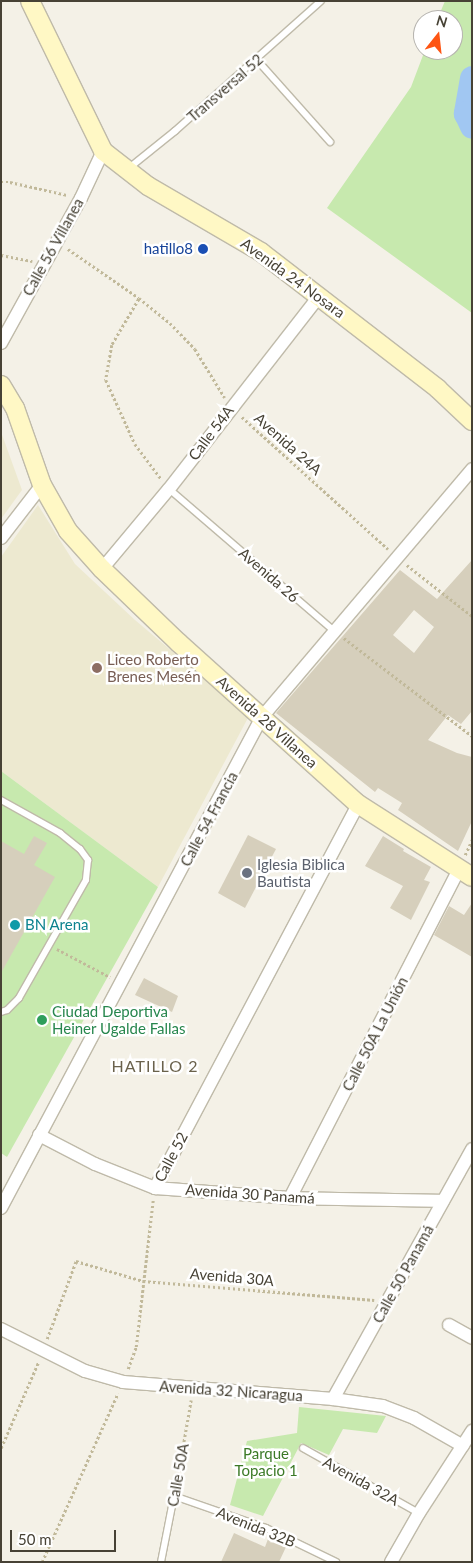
<!DOCTYPE html>
<meta charset="utf-8">
<style>
body{margin:0}
#map{position:relative;width:473px;height:1563px;overflow:hidden;background:#f4f1e7;font-family:Lato,sans-serif}
div>[style]{position:absolute}
[style*='--x']{left:calc(var(--x)*1px);top:calc(var(--y)*1px);width:calc(var(--w)*1px);rotate:calc(var(--a)*1deg)}
.education>*{inset:0;background:#ede9d0}
.green>*{inset:0;background:#c7e9ae}
.river>*{height:25px;margin:-12.5px;padding:0 12.5px;transform-origin:12.5px;border-radius:12.5px;background:#a1c7f2}
.building>*{inset:0;background:#d6cfbc}
.path>*{height:2.5px;margin-top:-1.25px;transform-origin:0;background:repeating-linear-gradient(90deg,#c1b99a 0 2.5px,transparent 0 5px)}
.roads{filter:drop-shadow(1px 0 #bfbaa9) drop-shadow(-1px 0 #bfbaa9) drop-shadow(0 1px #bfbaa9) drop-shadow(0 -1px #bfbaa9)}
.lane>*{height:6px;margin:-3px;padding:0 3px;transform-origin:3px;border-radius:3px;background:#fff}
.street>*{height:12px;margin:-6px;padding:0 6px;transform-origin:6px;border-radius:6px;background:#fff}
.secondary>*{height:18px;margin:-9px;padding:0 9px;transform-origin:9px;border-radius:9px;background:#fff8c5}
.dots>*{width:14px;height:14px;translate:-50% -50%;box-sizing:border-box;border:2px solid #fff;border-radius:50%}
span{translate:-50% -50%;white-space:nowrap;text-align:center;line-height:1.15;-webkit-text-stroke:5px #fff;paint-order:stroke}
.street-label{font-size:15px;color:#474235}
.transit-label{font-size:15px;color:#164399}
.right{translate:-100% -50%;text-align:right}
.education-label{font-size:15px;color:#785e54}
.left{translate:0 -50%;text-align:left}
.worship-label{font-size:15px;color:#5b616d}
.culture-label{font-size:15px;color:#0d838f}
.leisure-label{font-size:15px;color:#27864d}
.park-label{font-size:15px;color:#3c7a27}
.neighbourhood-label{font-size:16px;color:#6a624c;letter-spacing:1px}
.frame{position:absolute;inset:0;border:2px solid #474235;pointer-events:none}
.north{position:absolute;left:413px;top:10px;width:50px;height:50px;box-sizing:border-box;background:#fff;border:1px solid #b5b3ae;border-radius:50%;rotate:16deg;font-size:14px;font-weight:700;line-height:20px;text-align:center;color:#474235}
.north::after{content:'';display:block;margin:auto;width:18px;height:22px;background:#fe5513;clip-path:polygon(50% 0,100% 100%,50% 72%,0 100%)}
.scale{position:absolute;left:10px;top:1530px;width:106px;height:22px;box-sizing:border-box;border:2px solid #474235;border-top:0;padding-left:6px;font-size:15px;line-height:18px;white-space:nowrap;color:#474235;-webkit-text-stroke:4px #fff;paint-order:stroke}
</style>
<div id="map">
<div class="education">
<div style="clip-path:polygon(1px 432px,22px 490px,1px 519px)"></div>
<div style="clip-path:polygon(38px 505px,75px 564px,135px 620px,249px 716px,158px 887px,1px 771px,1px 557px)"></div>
</div>
<div class="green">
<div style="clip-path:polygon(445px 1px,472px 1px,472px 313px,327px 208px,411px 87px,425px 50px,453px 50px,453px 20px,437px 20px)"></div>
<div style="clip-path:polygon(1px 771px,158px 887px,7px 1157px,1px 1153px)"></div>
<div style="clip-path:polygon(299px 1407px,386px 1416px,377px 1433px,343px 1429px,329px 1455px,301px 1443px,263px 1516px,230px 1505px,247px 1441px,297px 1433px)"></div>
</div>
<div class="river">
<div style="--x:472;--y:78;--w:36;--a:100"></div>
<div style="--x:466;--y:113;--w:14;--a:65"></div>
</div>
<div class="building">
<div style="clip-path:polygon(evenodd,472px 560px,472px 711px,461px 724px,448px 715px,428px 740px,457px 753px,472px 757px,472px 821px,458px 851px,398px 810px,402px 803px,378px 788px,375px 792px,276px 713px,400px 570px,437px 599px,472px 560px,414px 610px,434px 627px,414px 653px,393px 635px,414px 610px)"></div>
<div style="clip-path:polygon(248px 835px,276px 849px,245px 908px,218px 893px)"></div>
<div style="clip-path:polygon(34px 836px,47px 843px,34px 865px,55px 877px,1px 973px,1px 841px,24px 854px)"></div>
<div style="clip-path:polygon(383px 836px,404px 849px,403px 851px,431px 867px,424px 880px,430px 882px,411px 920px,390px 908px,403px 886px,365px 866px)"></div>
<div style="clip-path:polygon(472px 903px,472px 957px,434px 935px,449px 906px,464px 915px)"></div>
<div style="clip-path:polygon(144px 978px,178px 996px,172px 1012px,135px 995px)"></div>
<div style="clip-path:polygon(234px 1533px,265px 1547px,268px 1539px,286px 1547px,279px 1562px,221px 1562px)"></div>
</div>
<div class="path">
<div style="--x:1;--y:182;--w:9;--a:0"></div>
<div style="--x:10;--y:182;--w:58;--a:12.8"></div>
<div style="--x:68;--y:249;--w:86;--a:34.6"></div>
<div style="--x:139;--y:298;--w:40;--a:39"></div>
<div style="--x:170;--y:323;--w:36;--a:46"></div>
<div style="--x:195;--y:349;--w:57;--a:58.5"></div>
<div style="--x:1;--y:255;--w:32;--a:11"></div>
<div style="--x:139;--y:299;--w:53;--a:120.4"></div>
<div style="--x:112;--y:345;--w:36;--a:100"></div>
<div style="--x:106;--y:380;--w:70;--a:65.6"></div>
<div style="--x:135;--y:444;--w:45;--a:53.1"></div>
<div style="--x:242;--y:417;--w:197;--a:42.1"></div>
<div style="--x:407;--y:565;--w:83;--a:38.1"></div>
<div style="--x:344;--y:638;--w:161;--a:37.4"></div>
<div style="--x:465;--y:855;--w:17;--a:-65"></div>
<div style="--x:57;--y:949;--w:60;--a:27.8"></div>
<div style="--x:47;--y:1339;--w:83;--a:-69.6"></div>
<div style="--x:76;--y:1261;--w:70;--a:16.6"></div>
<div style="--x:143;--y:1281;--w:232;--a:4.7"></div>
<div style="--x:128;--y:1369;--w:23;--a:-70"></div>
<div style="--x:136;--y:1347;--w:149;--a:-83.4"></div>
<div style="--x:1;--y:1448;--w:93;--a:-66.5"></div>
<div style="--x:176;--y:1486;--w:87;--a:-80.1"></div>
<div style="--x:42;--y:1562;--w:185;--a:-65.8"></div>
</div>
<div class="roads">
<div class="lane">
<div style="--x:257;--y:60;--w:110;--a:48.3"></div>
<div style="--x:129;--y:168;--w:59;--a:-38.8"></div>
<div style="--x:175;--y:131;--w:195;--a:-41.7"></div>
<div style="--x:169;--y:489;--w:216;--a:40.7"></div>
<div style="--x:1;--y:800;--w:68;--a:29.2"></div>
<div style="--x:60;--y:833;--w:26;--a:39"></div>
<div style="--x:80;--y:849;--w:14;--a:54"></div>
<div style="--x:88;--y:860;--w:20;--a:96"></div>
<div style="--x:86;--y:880;--w:136;--a:119.6"></div>
<div style="--x:19;--y:998;--w:17;--a:135"></div>
<div style="--x:7;--y:1010;--w:6;--a:162"></div>
<div style="--x:303;--y:1448;--w:133;--a:29.3"></div>
<div style="--x:161;--y:1562;--w:67;--a:-78.9"></div>
<div style="--x:174;--y:1496;--w:97;--a:19.2"></div>
<div style="--x:266;--y:1528;--w:78;--a:25.9"></div>
</div>
<div class="street">
<div style="--x:1;--y:343;--w:166;--a:-61.1"></div>
<div style="--x:81;--y:198;--w:52;--a:-64.9"></div>
<div style="--x:1;--y:538;--w:67;--a:-52.3"></div>
<div style="--x:102;--y:569;--w:104;--a:-50.1"></div>
<div style="--x:169;--y:489;--w:244;--a:-52.1"></div>
<div style="--x:39;--y:1135;--w:63;--a:27.4"></div>
<div style="--x:95;--y:1164;--w:65;--a:21.8"></div>
<div style="--x:155;--y:1188;--w:135;--a:4.2"></div>
<div style="--x:290;--y:1198;--w:153;--a:1.1"></div>
<div style="--x:155;--y:1188;--w:434;--a:-62.1"></div>
<div style="--x:290;--y:1198;--w:370;--a:-62.8"></div>
<div style="--x:1;--y:1208;--w:556;--a:-62.01"></div>
<div style="--x:262;--y:717;--w:325;--a:-49.7"></div>
<div style="--x:449;--y:1325;--w:26;--a:29"></div>
<div style="--x:1;--y:1329;--w:94;--a:26.6"></div>
<div style="--x:85;--y:1371;--w:40;--a:16"></div>
<div style="--x:123;--y:1382;--w:211;--a:4.6"></div>
<div style="--x:333;--y:1399;--w:50;--a:8"></div>
<div style="--x:383;--y:1406;--w:33;--a:21"></div>
<div style="--x:414;--y:1418;--w:56;--a:29.7"></div>
<div style="--x:333;--y:1399;--w:286;--a:-60.9"></div>
<div style="--x:391;--y:1562;--w:56;--a:-60.3"></div>
<div style="--x:419;--y:1513;--w:98;--a:-57.1"></div>
</div>
<div class="secondary">
<div style="--x:30;--y:1;--w:167;--a:64"></div>
<div style="--x:103;--y:151;--w:57;--a:37.9"></div>
<div style="--x:148;--y:186;--w:131;--a:30.3"></div>
<div style="--x:261;--y:252;--w:224;--a:37.7"></div>
<div style="--x:438;--y:389;--w:47;--a:43.3"></div>
<div style="--x:1;--y:385;--w:27;--a:59"></div>
<div style="--x:15;--y:408;--w:82;--a:70.7"></div>
<div style="--x:42;--y:485;--w:53;--a:60.5"></div>
<div style="--x:68;--y:531;--w:51;--a:48.2"></div>
<div style="--x:102;--y:569;--w:107;--a:43.9"></div>
<div style="--x:179;--y:643;--w:241;--a:42"></div>
<div style="--x:358;--y:804;--w:135;--a:32.6"></div>
</div>
</div>
<div class="dots">
<div style="left:203px;top:249px;background:#1a4fb4"></div>
<div style="left:97px;top:668px;background:#8d6e63"></div>
<div style="left:247px;top:873px;background:#6b7280"></div>
<div style="left:15px;top:925px;background:#0f9aa8"></div>
<div style="left:42px;top:1020px;background:#2e9e5b"></div>
</div>
<div class="street-label">
<span style="left:225px;top:88px;rotate:-41deg">Transversal 52</span>
<span style="left:53px;top:247px;rotate:-61deg">Calle 56 Villanea</span>
<span style="left:293px;top:278px;rotate:36deg">Avenida 24 Nosara</span>
<span style="left:211px;top:433px;rotate:-53deg">Calle 54A</span>
<span style="left:288px;top:444px;rotate:42deg">Avenida 24A</span>
<span style="left:269px;top:575px;rotate:41deg">Avenida 26</span>
<span style="left:267px;top:722px;rotate:42deg">Avenida 28 Villanea</span>
<span style="left:209px;top:819px;rotate:-62deg">Calle 54 Francia</span>
<span style="left:375px;top:1034px;rotate:-63deg">Calle 50A La Unión</span>
<span style="left:171px;top:1157px;rotate:-62deg">Calle 52</span>
<span style="left:250px;top:1194px;rotate:4deg">Avenida 30 Panamá</span>
<span style="left:403px;top:1274px;rotate:-61deg">Calle 50 Panamá</span>
<span style="left:232px;top:1277px;rotate:5deg">Avenida 30A</span>
<span style="left:231px;top:1391px;rotate:4deg">Avenida 32 Nicaragua</span>
<span style="left:178px;top:1475px;rotate:-80deg">Calle 50A</span>
<span style="left:361px;top:1481px;rotate:29deg">Avenida 32A</span>
<span style="left:256px;top:1527px;rotate:22deg">Avenida 32B</span>
</div>
<div class="transit-label">
<span class="right" style="left:193px;top:249px">hatillo8</span>
</div>
<div class="education-label">
<span class="left" style="left:107px;top:668px">Liceo Roberto<br>Brenes Mesén</span>
</div>
<div class="worship-label">
<span class="left" style="left:257px;top:873px">Iglesia Biblica<br>Bautista</span>
</div>
<div class="culture-label">
<span class="left" style="left:25px;top:925px">BN Arena</span>
</div>
<div class="leisure-label">
<span class="left" style="left:52px;top:1020px">Ciudad Deportiva<br>Heiner Ugalde Fallas</span>
</div>
<div class="park-label">
<span style="left:266px;top:1462px">Parque<br>Topacio 1</span>
</div>
<div class="neighbourhood-label">
<span style="left:155px;top:1066px">HATILLO 2</span>
</div>
<div class="frame"></div>
<div class="north">N</div>
<div class="scale">50 m</div>
</div>
